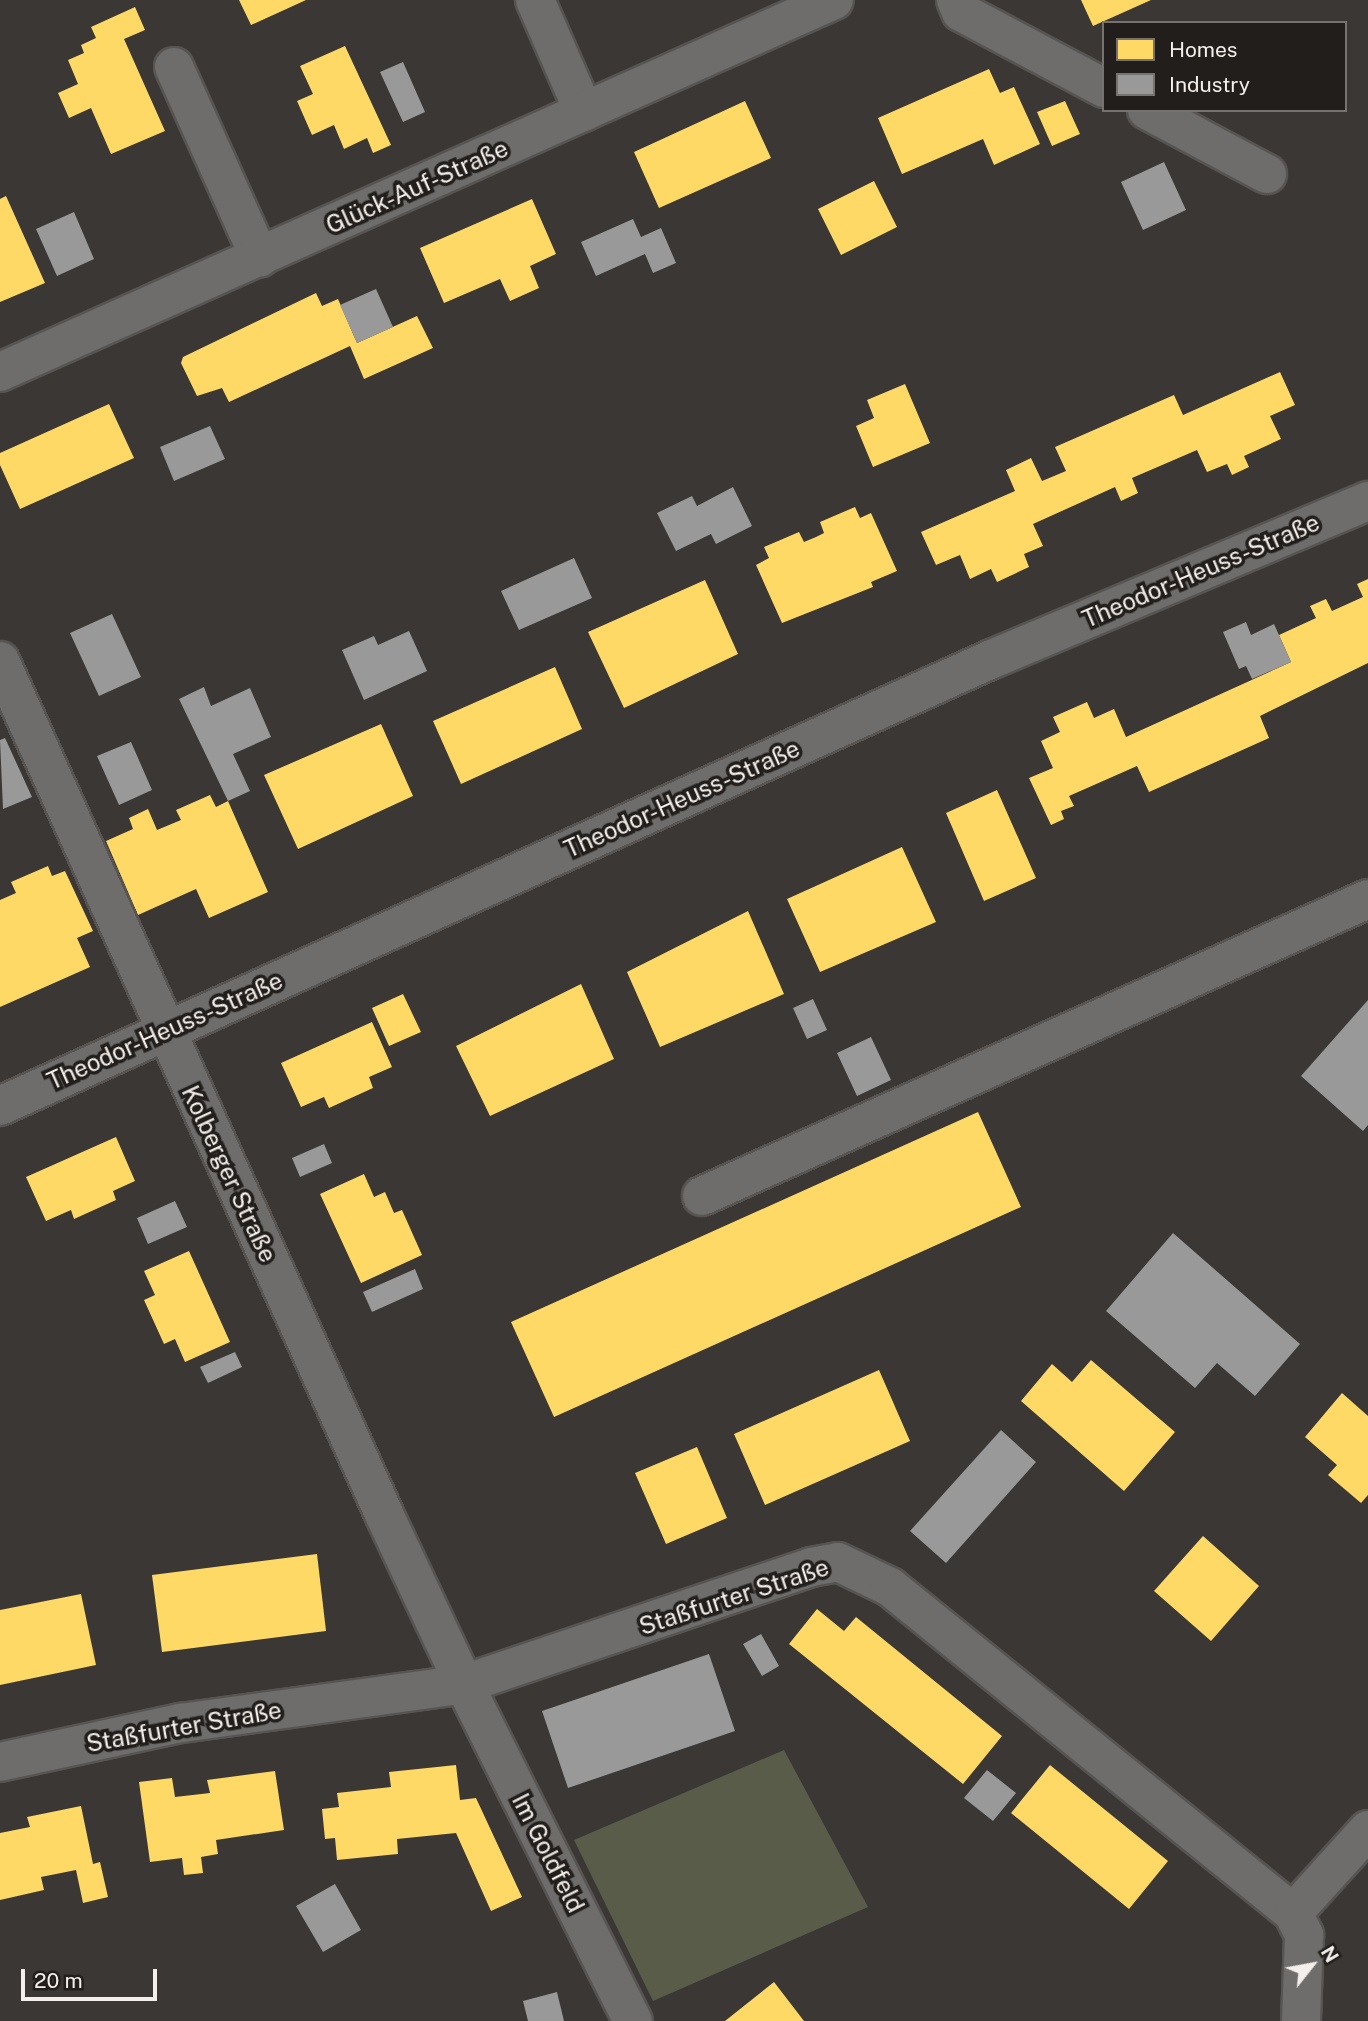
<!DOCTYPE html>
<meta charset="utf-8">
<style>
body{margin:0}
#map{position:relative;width:1368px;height:2021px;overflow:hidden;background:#3a3734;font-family:"Public Sans",sans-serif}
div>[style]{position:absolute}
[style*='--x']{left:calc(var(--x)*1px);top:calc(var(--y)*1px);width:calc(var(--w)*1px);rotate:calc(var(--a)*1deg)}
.green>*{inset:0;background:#5a5c4a}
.homes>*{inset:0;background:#ffd966}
.industry>*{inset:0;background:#999}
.roads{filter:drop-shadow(2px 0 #575452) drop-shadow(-2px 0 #575452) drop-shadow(0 2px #575452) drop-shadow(0 -2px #575452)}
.minor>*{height:38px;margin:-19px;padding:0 19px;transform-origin:19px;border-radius:19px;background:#6e6d6b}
span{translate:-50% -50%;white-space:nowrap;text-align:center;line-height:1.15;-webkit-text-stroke:7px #211e1c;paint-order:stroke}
.street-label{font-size:24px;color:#f4efeb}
.legend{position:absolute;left:1102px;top:21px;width:245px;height:91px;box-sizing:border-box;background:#211e1c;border:2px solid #75726f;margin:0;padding:9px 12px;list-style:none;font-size:21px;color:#f4efeb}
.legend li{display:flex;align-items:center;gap:14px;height:35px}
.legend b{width:35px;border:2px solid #75726f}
.north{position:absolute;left:1277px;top:1930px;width:70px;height:70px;-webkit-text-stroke:5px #211e1c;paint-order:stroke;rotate:59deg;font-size:19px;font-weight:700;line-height:28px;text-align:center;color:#f4efeb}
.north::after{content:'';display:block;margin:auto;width:24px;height:32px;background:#f4efeb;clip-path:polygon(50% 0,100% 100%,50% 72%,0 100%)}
.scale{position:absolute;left:21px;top:1969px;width:136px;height:32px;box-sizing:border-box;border:4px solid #f4efeb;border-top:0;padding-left:9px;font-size:21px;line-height:24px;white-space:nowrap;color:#f4efeb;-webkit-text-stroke:5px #211e1c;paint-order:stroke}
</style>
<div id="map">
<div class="green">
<div style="clip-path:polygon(784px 1750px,868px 1907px,653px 2001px,574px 1840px)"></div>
</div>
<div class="homes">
<div style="clip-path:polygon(239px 0,306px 0,251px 25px)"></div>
<div style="clip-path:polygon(1081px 0,1151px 0,1093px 26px)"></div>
<div style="clip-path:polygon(135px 7px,145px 30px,124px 39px,165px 131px,111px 154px,91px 108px,69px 118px,58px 93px,78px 84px,68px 60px,84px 53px,81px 45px,96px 38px,91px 27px)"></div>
<div style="clip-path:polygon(345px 46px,391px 145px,373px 153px,367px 138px,344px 149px,334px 125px,312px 135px,297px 101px,313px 94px,300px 66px)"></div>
<div style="clip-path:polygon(989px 69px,1000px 93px,1014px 87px,1040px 144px,994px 165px,983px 139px,902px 174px,878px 118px)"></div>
<div style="clip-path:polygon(745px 101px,771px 158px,659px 208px,634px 152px)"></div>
<div style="clip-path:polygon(1065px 101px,1080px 134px,1052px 146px,1037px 112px)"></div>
<div style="clip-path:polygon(874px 181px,897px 227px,841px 255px,818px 209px)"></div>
<div style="clip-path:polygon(6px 196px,45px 283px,0 302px,0 199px)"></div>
<div style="clip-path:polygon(532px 199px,556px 254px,530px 266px,539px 288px,510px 301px,500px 279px,444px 303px,420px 248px)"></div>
<div style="clip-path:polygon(316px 293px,322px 306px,338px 299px,357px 343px,417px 316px,433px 348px,364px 379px,350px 346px,229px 402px,222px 388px,197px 396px,181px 363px,183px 357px)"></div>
<div style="clip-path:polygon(1280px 372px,1295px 405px,1270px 416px,1281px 439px,1244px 456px,1249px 467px,1232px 475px,1227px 464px,1207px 472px,1197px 450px,1132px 478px,1138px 493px,1121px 501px,1115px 487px,1033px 524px,1043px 546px,1024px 554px,1029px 567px,997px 582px,991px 569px,970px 579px,960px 555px,936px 565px,921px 532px,1015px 491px,1006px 470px,1031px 458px,1042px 481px,1066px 471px,1055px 447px,1174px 395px,1183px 415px)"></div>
<div style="clip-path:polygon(905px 384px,930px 443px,873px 467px,856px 426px,874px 418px,867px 400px)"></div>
<div style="clip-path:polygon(109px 404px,134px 458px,20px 509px,0 465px,0 453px)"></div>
<div style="clip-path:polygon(855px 507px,860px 518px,871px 513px,897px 571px,871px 582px,873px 587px,782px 623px,756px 565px,769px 558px,764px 547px,799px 532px,804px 542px,816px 537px,824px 533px,820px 522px)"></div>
<div style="clip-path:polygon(1368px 579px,1368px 663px,1260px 716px,1269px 738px,1149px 792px,1137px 766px,1069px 796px,1074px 806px,1061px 811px,1064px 819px,1051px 825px,1029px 778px,1053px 768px,1041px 741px,1060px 732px,1053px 717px,1087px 702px,1094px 718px,1114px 709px,1126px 737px,1291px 662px,1279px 635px,1316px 618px,1310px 606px,1326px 599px,1332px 611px,1363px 597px,1357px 584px)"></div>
<div style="clip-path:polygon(705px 580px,738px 654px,624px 708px,588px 632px)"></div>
<div style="clip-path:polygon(555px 667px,582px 729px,461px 784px,433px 721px)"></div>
<div style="clip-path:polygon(381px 724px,413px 796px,298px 849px,264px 775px)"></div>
<div style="clip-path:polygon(997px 790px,1036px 878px,984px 901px,946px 813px)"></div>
<div style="clip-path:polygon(210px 795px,216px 807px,228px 801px,268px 892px,209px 918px,196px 889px,138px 915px,106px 841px,133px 829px,129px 818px,148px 809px,157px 830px,181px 820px,176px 810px)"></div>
<div style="clip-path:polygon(902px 847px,936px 922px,820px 972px,787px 899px)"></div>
<div style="clip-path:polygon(48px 866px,52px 876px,65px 871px,93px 931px,77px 938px,90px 967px,0 1007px,0 900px,16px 893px,11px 882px)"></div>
<div style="clip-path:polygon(748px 911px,784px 994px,660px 1047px,627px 972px)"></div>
<div style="clip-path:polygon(581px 984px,614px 1059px,490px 1116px,456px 1046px)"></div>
<div style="clip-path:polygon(403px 994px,421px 1032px,389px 1046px,372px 1008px)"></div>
<div style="clip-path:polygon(372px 1022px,392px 1067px,369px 1077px,373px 1088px,329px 1108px,324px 1097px,301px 1107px,281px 1063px)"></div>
<div style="clip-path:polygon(978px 1112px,1021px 1207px,554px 1417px,511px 1322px)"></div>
<div style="clip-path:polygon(116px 1137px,135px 1181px,113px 1191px,116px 1200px,74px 1219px,71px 1210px,46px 1221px,26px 1177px)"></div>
<div style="clip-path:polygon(364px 1174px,374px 1197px,385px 1192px,394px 1213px,402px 1210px,422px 1255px,361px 1283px,320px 1194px)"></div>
<div style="clip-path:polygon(189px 1251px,230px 1342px,185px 1362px,175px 1339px,164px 1344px,144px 1300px,155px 1295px,144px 1271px)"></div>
<div style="clip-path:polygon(1091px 1360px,1175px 1432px,1124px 1491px,1021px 1401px,1052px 1364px,1072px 1382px)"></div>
<div style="clip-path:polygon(879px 1370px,910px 1441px,765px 1505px,734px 1434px)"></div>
<div style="clip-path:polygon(1342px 1393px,1368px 1416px,1368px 1495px,1361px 1503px,1328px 1475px,1337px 1465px,1305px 1437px)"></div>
<div style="clip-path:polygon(697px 1447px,727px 1518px,666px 1544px,635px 1473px)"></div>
<div style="clip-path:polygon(1203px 1536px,1259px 1586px,1211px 1641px,1154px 1591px)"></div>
<div style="clip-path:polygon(317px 1554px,326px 1631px,162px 1652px,152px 1575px)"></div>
<div style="clip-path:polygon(81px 1594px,96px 1665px,0 1685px,0 1610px)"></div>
<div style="clip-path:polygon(817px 1609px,844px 1631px,856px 1617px,1002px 1736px,963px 1784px,789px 1644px)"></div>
<div style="clip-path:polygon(456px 1765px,460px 1800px,476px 1798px,522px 1897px,491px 1911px,456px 1833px,397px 1839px,398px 1854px,337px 1860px,335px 1838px,325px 1839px,322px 1809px,339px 1807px,337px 1793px,391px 1787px,389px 1772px)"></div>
<div style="clip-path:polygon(1050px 1765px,1168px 1861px,1129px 1909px,1011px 1813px)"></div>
<div style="clip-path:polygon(275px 1771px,284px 1830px,216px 1840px,218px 1854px,201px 1857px,203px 1873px,184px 1875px,182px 1858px,150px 1862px,139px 1782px,172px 1778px,175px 1797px,210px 1793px,207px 1780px)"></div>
<div style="clip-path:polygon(81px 1806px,93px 1864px,100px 1862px,108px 1897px,83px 1903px,76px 1870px,41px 1877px,44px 1890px,0 1900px,0 1833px,30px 1827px,27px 1817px)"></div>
<div style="clip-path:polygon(774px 1982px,804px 2021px,725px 2021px)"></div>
</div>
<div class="industry">
<div style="clip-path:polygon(403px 62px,425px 112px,403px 122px,380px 72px)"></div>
<div style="clip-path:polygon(1164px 162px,1186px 210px,1143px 230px,1121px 182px)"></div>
<div style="clip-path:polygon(74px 212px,94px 259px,57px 276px,36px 229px)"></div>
<div style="clip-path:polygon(633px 219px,641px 237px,661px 228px,676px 263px,653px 273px,645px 254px,596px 276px,581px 242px)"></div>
<div style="clip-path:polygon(376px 289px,393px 327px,357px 343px,340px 305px)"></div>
<div style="clip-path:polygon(210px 426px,225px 459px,174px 481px,160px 447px)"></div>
<div style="clip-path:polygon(733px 487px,752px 526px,716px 544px,711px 534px,676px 551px,657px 513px,692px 496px,697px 506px)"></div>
<div style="clip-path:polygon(574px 558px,592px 598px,519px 630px,501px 591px)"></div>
<div style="clip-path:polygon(112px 614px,141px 677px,99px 696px,70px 633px)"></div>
<div style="clip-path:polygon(1246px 622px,1251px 635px,1274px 624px,1291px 662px,1252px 679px,1246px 666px,1239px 669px,1223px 632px)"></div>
<div style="clip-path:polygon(409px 631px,427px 671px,364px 700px,342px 650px,374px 636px,378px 645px)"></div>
<div style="clip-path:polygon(204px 687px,211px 706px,250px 688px,271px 737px,233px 754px,250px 791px,228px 801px,179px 699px)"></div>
<div style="clip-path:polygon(5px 738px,32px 797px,3px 809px,0 740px)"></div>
<div style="clip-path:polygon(131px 742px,152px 790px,119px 805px,97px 756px)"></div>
<div style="clip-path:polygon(813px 999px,827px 1030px,807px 1039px,793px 1008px)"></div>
<div style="clip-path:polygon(1368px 1000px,1368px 1125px,1363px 1131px,1301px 1076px)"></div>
<div style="clip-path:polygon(871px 1037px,891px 1080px,857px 1096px,837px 1053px)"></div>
<div style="clip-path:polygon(324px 1144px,332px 1163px,300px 1177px,292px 1158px)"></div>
<div style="clip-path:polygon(175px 1201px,187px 1227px,148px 1244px,137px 1218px)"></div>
<div style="clip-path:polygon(1173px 1233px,1300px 1344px,1255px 1396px,1217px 1363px,1195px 1388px,1106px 1311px)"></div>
<div style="clip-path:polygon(415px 1269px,423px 1289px,372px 1312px,363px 1292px)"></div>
<div style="clip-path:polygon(235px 1352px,242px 1367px,208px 1383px,200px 1367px)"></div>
<div style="clip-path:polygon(1001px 1430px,1036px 1462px,946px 1563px,910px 1531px)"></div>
<div style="clip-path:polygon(761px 1634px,779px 1666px,762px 1676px,743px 1644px)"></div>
<div style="clip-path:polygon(709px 1654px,735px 1731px,568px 1788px,542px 1711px)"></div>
<div style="clip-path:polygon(987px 1770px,1016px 1793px,993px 1821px,964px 1798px)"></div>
<div style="clip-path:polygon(335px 1884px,361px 1930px,323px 1952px,296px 1906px)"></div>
<div style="clip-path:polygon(557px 1992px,564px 2021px,528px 2021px,523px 2001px)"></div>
</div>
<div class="roads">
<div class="minor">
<div style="--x:535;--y:0;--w:122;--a:66.4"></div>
<div style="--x:956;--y:0;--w:13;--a:67"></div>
<div style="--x:961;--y:12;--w:162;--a:28"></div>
<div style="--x:174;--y:67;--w:209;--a:65.8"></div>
<div style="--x:1147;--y:110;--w:136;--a:28.1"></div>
<div style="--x:0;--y:372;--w:913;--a:-24.04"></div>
<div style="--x:0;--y:661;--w:935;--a:65.76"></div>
<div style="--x:384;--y:1514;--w:188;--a:64.8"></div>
<div style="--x:464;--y:1684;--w:377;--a:63.4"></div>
<div style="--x:0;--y:1106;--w:1088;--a:-24.26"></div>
<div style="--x:992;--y:659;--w:408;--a:-22.8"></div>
<div style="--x:702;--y:1196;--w:729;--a:-24.03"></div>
<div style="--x:0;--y:1762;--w:185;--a:-12.2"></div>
<div style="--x:181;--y:1723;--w:286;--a:-7.8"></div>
<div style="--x:464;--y:1684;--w:366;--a:-18.6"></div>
<div style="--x:811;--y:1567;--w:27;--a:-10"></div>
<div style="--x:838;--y:1562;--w:58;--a:25.7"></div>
<div style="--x:890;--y:1587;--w:518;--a:38.97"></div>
<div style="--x:1293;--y:1913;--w:25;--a:63"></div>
<div style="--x:1304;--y:1935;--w:86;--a:92"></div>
<div style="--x:1293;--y:1913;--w:112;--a:-47.9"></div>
</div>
</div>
<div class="street-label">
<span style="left:417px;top:187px;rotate:-24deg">Glück-Auf-Straße</span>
<span style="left:1201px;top:571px;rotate:-23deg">Theodor-Heuss-Straße</span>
<span style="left:682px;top:799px;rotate:-24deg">Theodor-Heuss-Straße</span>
<span style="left:165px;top:1031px;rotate:-24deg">Theodor-Heuss-Straße</span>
<span style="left:229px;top:1174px;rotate:65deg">Kolberger Straße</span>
<span style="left:734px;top:1597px;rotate:-18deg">Staßfurter Straße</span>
<span style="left:184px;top:1727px;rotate:-10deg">Staßfurter Straße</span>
<span style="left:548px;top:1853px;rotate:63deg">Im Goldfeld</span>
</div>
<ul class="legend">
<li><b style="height:19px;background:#ffd966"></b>Homes</li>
<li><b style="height:19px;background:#999"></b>Industry</li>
</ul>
<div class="north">N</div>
<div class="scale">20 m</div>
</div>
